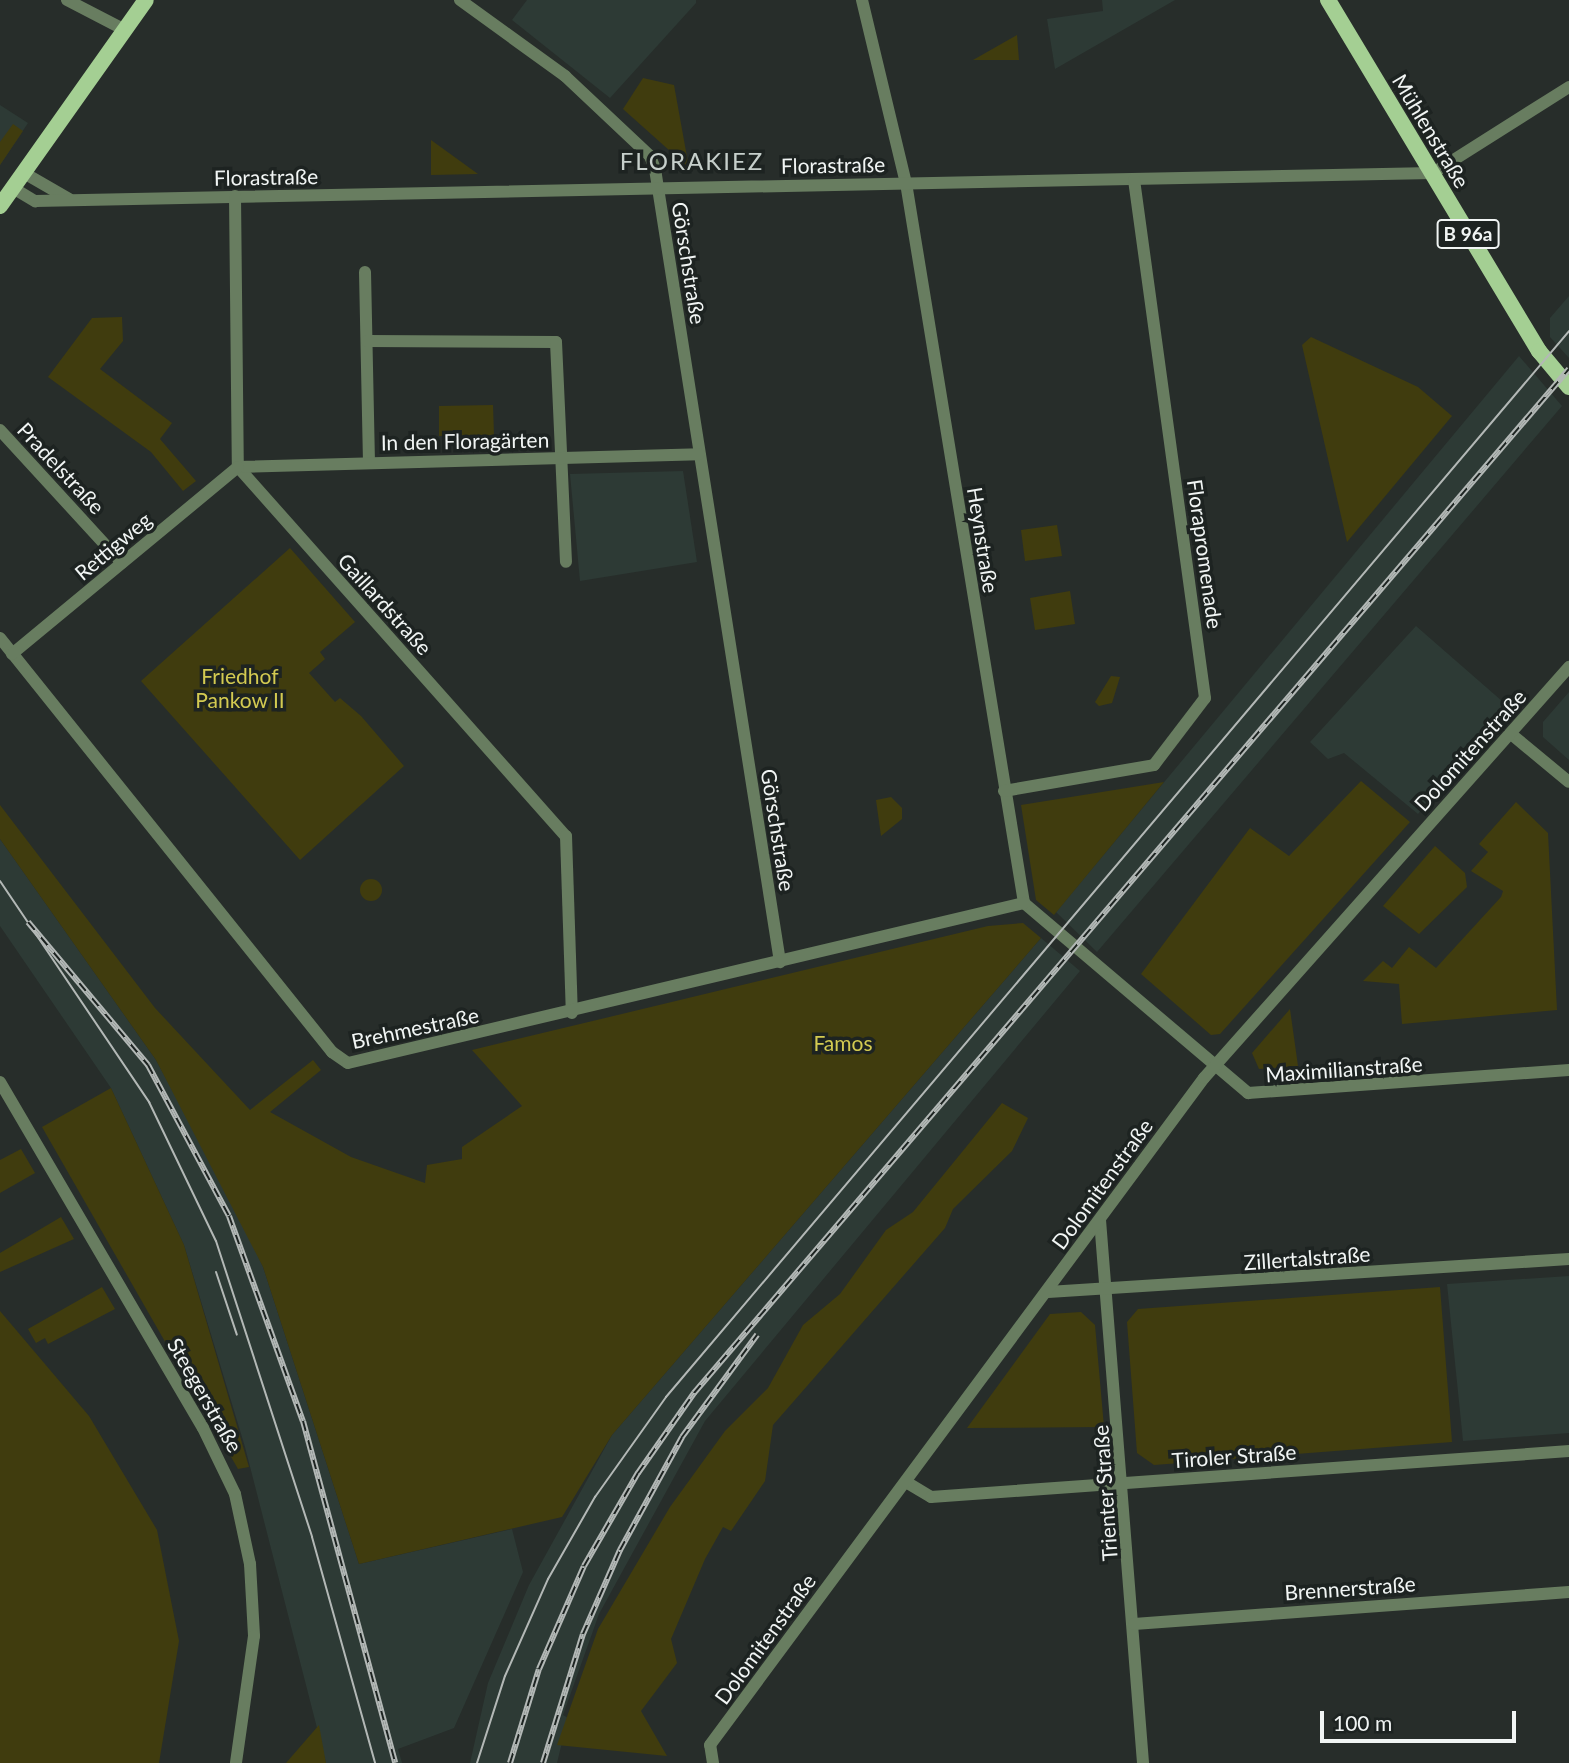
<!DOCTYPE html>
<html>
<head>
<meta charset="utf-8">
<style>
  body { margin:0 }
  #map { position:relative; width:1569px; height:1763px; overflow:hidden; background:#272d2a; font-family:Lato,sans-serif }
  div>[style] { position:absolute }
  .built>* { inset:0; background:#2d3a35 }
  .green>* { inset:0; background:#403c0e }
  .round { border-radius:50% }
  .minor>* { height:12px; margin:-6px; padding:0 6px; transform-origin:6px; border-radius:6px; background:#687d60 }
  .major>* { height:16px; margin:-8px; padding:0 8px; transform-origin:8px; border-radius:8px; background:#a4cf93 }
  .tram>* { height:2px; margin:-1px; padding:0 1px; transform-origin:1px; border-radius:1px; background:#b3b8b6 }
  .rail>* { height:6px; margin-top:-3px; transform-origin:0; background:repeating-linear-gradient(90deg,#1d2321 0 10px,#b3b8b6 0 20px); box-sizing:border-box; border-block:2px solid #b3b8b6 }
  span { translate:-50% -50%; white-space:nowrap; text-align:center; line-height:1.15; -webkit-text-stroke:7px #1d2321; paint-order:stroke }
  .shield-label span { padding:2px 5px; background:#1d2321; border:2px solid; border-radius:5px; -webkit-text-stroke-width:0 }
  .shield-label { font-size:19px; color:#f1f5f4; font-weight:700 }
  .street-label { font-size:21px; color:#f1f5f4 }
  .park-label { font-size:21px; color:#d3ca51 }
  .quarter-label { font-size:24px; color:#c6cfcb; letter-spacing:2px }
  .scale { position:absolute; left:1320px; top:1711px; width:196px; height:32px; box-sizing:border-box; border:4px solid #f1f5f4; border-top:0; padding-left:9px; font-size:21px; line-height:24px; white-space:nowrap; color:#f1f5f4; -webkit-text-stroke:5px #1d2321; paint-order:stroke }
</style>
</head>
<body>
<div id="map">
  <div class="built">
    <i style="clip-path:polygon(527px 0,696px 0,696px 3px,610px 98px,512px 20px)"></i>
    <i style="clip-path:polygon(1102px 0,1175px 0,1055px 69px,1047px 19px,1103px 11px)"></i>
    <i style="clip-path:polygon(0 105px,28px 123px,0 165px)"></i>
    <i style="clip-path:polygon(1569px 296px,1569px 358px,1550px 337px,1550px 318px)"></i>
    <i style="clip-path:polygon(1519px 356px,1562px 406px,1097px 952px,1056px 912px)"></i>
    <i style="clip-path:polygon(683px 471px,697px 562px,580px 581px,570px 474px)"></i>
    <i style="clip-path:polygon(1416px 626px,1510px 708px,1418px 814px,1344px 753px,1328px 759px,1310px 742px)"></i>
    <i style="clip-path:polygon(1569px 692px,1569px 760px,1543px 737px,1543px 722px)"></i>
    <i style="clip-path:polygon(0 839px,156px 1060px,232px 1201px,263px 1267px,359px 1564px,512px 1529px,523px 1572px,454px 1728px,398px 1749px,402px 1763px,326px 1763px,245px 1447px,184px 1245px,111px 1088px,0 926px)"></i>
    <i style="clip-path:polygon(1041px 938px,1080px 971px,705px 1421px,599px 1614px,563px 1715px,568px 1718px,557px 1763px,470px 1763px,488px 1683px,529px 1585px,612px 1435px)"></i>
    <i style="clip-path:polygon(1569px 1276px,1569px 1433px,1463px 1441px,1447px 1284px)"></i>
  </div>
  <div class="green">
    <i style="clip-path:polygon(1017px 35px,1019px 60px,973px 60px)"></i>
    <i style="clip-path:polygon(643px 78px,674px 85px,689px 168px,623px 109px)"></i>
    <i style="clip-path:polygon(13px 124px,23px 131px,0 165px,0 142px)"></i>
    <i style="clip-path:polygon(431px 140px,478px 174px,431px 175px)"></i>
    <i style="clip-path:polygon(122px 317px,123px 341px,100px 369px,172px 423px,160px 439px,196px 481px,183px 491px,151px 452px,48px 377px,92px 318px)"></i>
    <i style="clip-path:polygon(1311px 337px,1418px 387px,1452px 416px,1347px 542px,1302px 345px)"></i>
    <i style="clip-path:polygon(493px 405px,494px 435px,439px 436px,439px 406px)"></i>
    <i style="clip-path:polygon(1057px 525px,1062px 556px,1025px 561px,1021px 530px)"></i>
    <i style="clip-path:polygon(290px 548px,355px 622px,320px 652px,325px 659px,309px 673px,335px 702px,340px 698px,361px 716px,404px 766px,300px 860px,141px 681px)"></i>
    <i style="clip-path:polygon(1070px 591px,1075px 624px,1035px 630px,1030px 598px)"></i>
    <i style="clip-path:polygon(1111px 676px,1120px 677px,1112px 703px,1099px 706px,1095px 702px)"></i>
    <i style="clip-path:polygon(1361px 781px,1410px 822px,1220px 1034px,1211px 1035px,1141px 974px,1250px 828px,1289px 856px)"></i>
    <i style="clip-path:polygon(1164px 782px,1054px 915px,1036px 900px,1021px 805px)"></i>
    <i style="clip-path:polygon(891px 797px,902px 808px,902px 819px,881px 836px,876px 800px)"></i>
    <i style="clip-path:polygon(1516px 802px,1548px 833px,1557px 1010px,1402px 1024px,1399px 984px,1363px 981px,1383px 961px,1392px 968px,1409px 947px,1436px 968px,1501px 897px,1503px 891px,1471px 871px,1488px 852px,1479px 844px)"></i>
    <i style="clip-path:polygon(0 805px,155px 1008px,250px 1110px,313px 1060px,321px 1070px,270px 1112px,351px 1157px,425px 1183px,427px 1165px,462px 1159px,462px 1147px,522px 1106px,472px 1050px,988px 926px,1023px 923px,1041px 938px,612px 1435px,562px 1517px,359px 1564px,263px 1267px,156px 1060px,0 839px)"></i>
    <i style="clip-path:polygon(1435px 846px,1465px 873px,1467px 887px,1419px 934px,1383px 906px)"></i>
    <i class="round" style="left:360px;top:879px;width:22px;height:22px"></i>
    <i style="clip-path:polygon(1290px 1009px,1298px 1066px,1259px 1069px,1252px 1053px)"></i>
    <i style="clip-path:polygon(111px 1088px,184px 1245px,249px 1467px,238px 1469px,42px 1127px)"></i>
    <i style="clip-path:polygon(1002px 1103px,1028px 1118px,1012px 1151px,953px 1209px,945px 1228px,773px 1425px,765px 1481px,731px 1531px,723px 1527px,705px 1559px,671px 1639px,677px 1663px,641px 1711px,667px 1756px,557px 1745px,598px 1629px,670px 1507px,725px 1431px,768px 1388px,803px 1325px,840px 1294px,886px 1230px,913px 1212px)"></i>
    <i style="clip-path:polygon(21px 1149px,35px 1173px,0 1193px,0 1160px)"></i>
    <i style="clip-path:polygon(61px 1217px,74px 1239px,0 1272px,0 1253px)"></i>
    <i style="clip-path:polygon(102px 1287px,115px 1309px,48px 1344px,45px 1338px,36px 1343px,28px 1329px)"></i>
    <i style="clip-path:polygon(1440px 1287px,1452px 1442px,1154px 1465px,1137px 1453px,1127px 1322px,1138px 1309px)"></i>
    <i style="clip-path:polygon(0 1311px,89px 1416px,157px 1530px,179px 1641px,159px 1763px,0 1763px)"></i>
    <i style="clip-path:polygon(1081px 1312px,1095px 1325px,1104px 1427px,967px 1428px,1050px 1314px)"></i>
    <i style="clip-path:polygon(319px 1725px,326px 1763px,286px 1763px)"></i>
  </div>
  <div class="minor">
    <i style="left:67px;top:0;width:65px;rotate:27.3deg"></i>
    <i style="left:460px;top:0;width:130px;rotate:35.9deg"></i>
    <i style="left:565px;top:76px;width:117px;rotate:43.3deg"></i>
    <i style="left:650px;top:156px;width:14px;rotate:69deg"></i>
    <i style="left:655px;top:169px;width:803px;rotate:81.04deg"></i>
    <i style="left:862px;top:0;width:188px;rotate:76.5deg"></i>
    <i style="left:906px;top:183px;width:730px;rotate:80.69deg"></i>
    <i style="left:1024px;top:903px;width:294px;rotate:40.3deg"></i>
    <i style="left:1248px;top:1093px;width:322px;rotate:-4.1deg"></i>
    <i style="left:24px;top:173px;width:52px;rotate:30deg"></i>
    <i style="left:13px;top:188px;width:26px;rotate:31deg"></i>
    <i style="left:35px;top:201px;width:1398px;rotate:-1.15deg"></i>
    <i style="left:1433px;top:173px;width:161px;rotate:-32.3deg"></i>
    <i style="left:235px;top:196px;width:271px;rotate:89.4deg"></i>
    <i style="left:238px;top:467px;width:494px;rotate:48.4deg"></i>
    <i style="left:566px;top:836px;width:177px;rotate:88.1deg"></i>
    <i style="left:365px;top:272px;width:191px;rotate:88.8deg"></i>
    <i style="left:367px;top:341px;width:189px;rotate:0.3deg"></i>
    <i style="left:556px;top:342px;width:220px;rotate:87.4deg"></i>
    <i style="left:0;top:430px;width:180px;rotate:47.5deg"></i>
    <i style="left:238px;top:467px;width:461px;rotate:-1.6deg"></i>
    <i style="left:0;top:638px;width:531px;rotate:51.27deg"></i>
    <i style="left:332px;top:1052px;width:19px;rotate:35deg"></i>
    <i style="left:348px;top:1063px;width:695px;rotate:-13.32deg"></i>
    <i style="left:12px;top:654px;width:293px;rotate:-39.6deg"></i>
    <i style="left:1511px;top:734px;width:75px;rotate:39.6deg"></i>
    <i style="left:1004px;top:791px;width:152px;rotate:-9.8deg"></i>
    <i style="left:1154px;top:765px;width:84px;rotate:-52.7deg"></i>
    <i style="left:1205px;top:698px;width:523px;rotate:-97.8deg"></i>
    <i style="left:0;top:1082px;width:401px;rotate:59.6deg"></i>
    <i style="left:203px;top:1428px;width:73px;rotate:64.1deg"></i>
    <i style="left:235px;top:1494px;width:72px;rotate:77.9deg"></i>
    <i style="left:250px;top:1564px;width:72px;rotate:86.8deg"></i>
    <i style="left:254px;top:1636px;width:128px;rotate:98.1deg"></i>
    <i style="left:1100px;top:1220px;width:545px;rotate:85.47deg"></i>
    <i style="left:1048px;top:1292px;width:522px;rotate:-3.62deg"></i>
    <i style="left:906px;top:1482px;width:29px;rotate:31deg"></i>
    <i style="left:931px;top:1497px;width:640px;rotate:-4.12deg"></i>
    <i style="left:1134px;top:1624px;width:436px;rotate:-4.2deg"></i>
    <i style="left:713px;top:1763px;width:18px;rotate:-99deg"></i>
    <i style="left:710px;top:1745px;width:830px;rotate:-53.48deg"></i>
    <i style="left:1204px;top:1078px;width:550px;rotate:-48.39deg"></i>
  </div>
  <div class="major">
    <i style="left:1328px;top:0;width:410px;rotate:59deg"></i>
    <i style="left:1539px;top:351px;width:47px;rotate:50.2deg"></i>
    <i style="left:0;top:206px;width:252px;rotate:-54.7deg"></i>
  </div>
  <div class="tram">
    <i style="left:0;top:881px;width:267px;rotate:56deg"></i>
    <i style="left:149px;top:1102px;width:154px;rotate:64.3deg"></i>
    <i style="left:216px;top:1241px;width:311px;rotate:72deg"></i>
    <i style="left:312px;top:1537px;width:235px;rotate:74.4deg"></i>
    <i style="left:216px;top:1272px;width:66px;rotate:71.6deg"></i>
    <i style="left:477px;top:1763px;width:91px;rotate:-72.2deg"></i>
    <i style="left:505px;top:1676px;width:106px;rotate:-66.1deg"></i>
    <i style="left:548px;top:1579px;width:95px;rotate:-60.2deg"></i>
    <i style="left:595px;top:1497px;width:123px;rotate:-54.6deg"></i>
    <i style="left:666px;top:1397px;width:1397px;rotate:-49.73deg"></i>
  </div>
  <div class="rail">
    <i style="left:28px;top:922px;width:187px;rotate:50deg"></i>
    <i style="left:148px;top:1065px;width:171px;rotate:61.8deg"></i>
    <i style="left:229px;top:1216px;width:218px;rotate:70.2deg"></i>
    <i style="left:303px;top:1421px;width:354px;rotate:74.9deg"></i>
    <i style="left:510px;top:1763px;width:98px;rotate:-72.9deg"></i>
    <i style="left:539px;top:1669px;width:112px;rotate:-66.4deg"></i>
    <i style="left:584px;top:1566px;width:108px;rotate:-59.9deg"></i>
    <i style="left:638px;top:1473px;width:98px;rotate:-55deg"></i>
    <i style="left:694px;top:1393px;width:1347px;rotate:-49.49deg"></i>
    <i style="left:543px;top:1763px;width:135px;rotate:-72.8deg"></i>
    <i style="left:583px;top:1634px;width:92px;rotate:-66.2deg"></i>
    <i style="left:620px;top:1550px;width:129px;rotate:-61.2deg"></i>
    <i style="left:682px;top:1437px;width:127px;rotate:-53.7deg"></i>
  </div>
  <div class="shield-label">
    <span style="left:1468px;top:234px">B 96a</span>
  </div>
  <div class="street-label">
    <span style="left:1431px;top:131px;rotate:59deg">Mühlenstraße</span>
    <span style="left:833px;top:165px;rotate:-1deg">Florastraße</span>
    <span style="left:266px;top:177px;rotate:-1deg">Florastraße</span>
    <span style="left:689px;top:263px;rotate:81deg">Görschstraße</span>
    <span style="left:465px;top:441px;rotate:-1deg">In den Floragärten</span>
    <span style="left:61px;top:468px;rotate:47deg">Pradelstraße</span>
    <span style="left:983px;top:540px;rotate:81deg">Heynstraße</span>
    <span style="left:113px;top:546px;rotate:-40deg">Rettigweg</span>
    <span style="left:1205px;top:554px;rotate:82deg">Florapromenade</span>
    <span style="left:385px;top:604px;rotate:48deg">Gaillardstraße</span>
    <span style="left:1470px;top:750px;rotate:-48deg">Dolomitenstraße</span>
    <span style="left:778px;top:830px;rotate:81deg">Görschstraße</span>
    <span style="left:415px;top:1028px;rotate:-12deg">Brehmestraße</span>
    <span style="left:1344px;top:1069px;rotate:-4deg">Maximilianstraße</span>
    <span style="left:1102px;top:1184px;rotate:-54deg">Dolomitenstraße</span>
    <span style="left:1307px;top:1258px;rotate:-4deg">Zillertalstraße</span>
    <span style="left:205px;top:1395px;rotate:60deg">Steegerstraße</span>
    <span style="left:1234px;top:1456px;rotate:-4deg">Tiroler Straße</span>
    <span style="left:1105px;top:1493px;rotate:-94deg">Trienter Straße</span>
    <span style="left:1350px;top:1588px;rotate:-4deg">Brennerstraße</span>
    <span style="left:765px;top:1639px;rotate:-54deg">Dolomitenstraße</span>
  </div>
  <div class="park-label">
    <span style="left:240px;top:688px">Friedhof<br>Pankow II</span>
    <span style="left:843px;top:1043px">Famos</span>
  </div>
  <div class="quarter-label">
    <span style="left:692px;top:161px">FLORAKIEZ</span>
  </div>
  <div class="scale">100 m</div>
</div>
</body>
</html>
